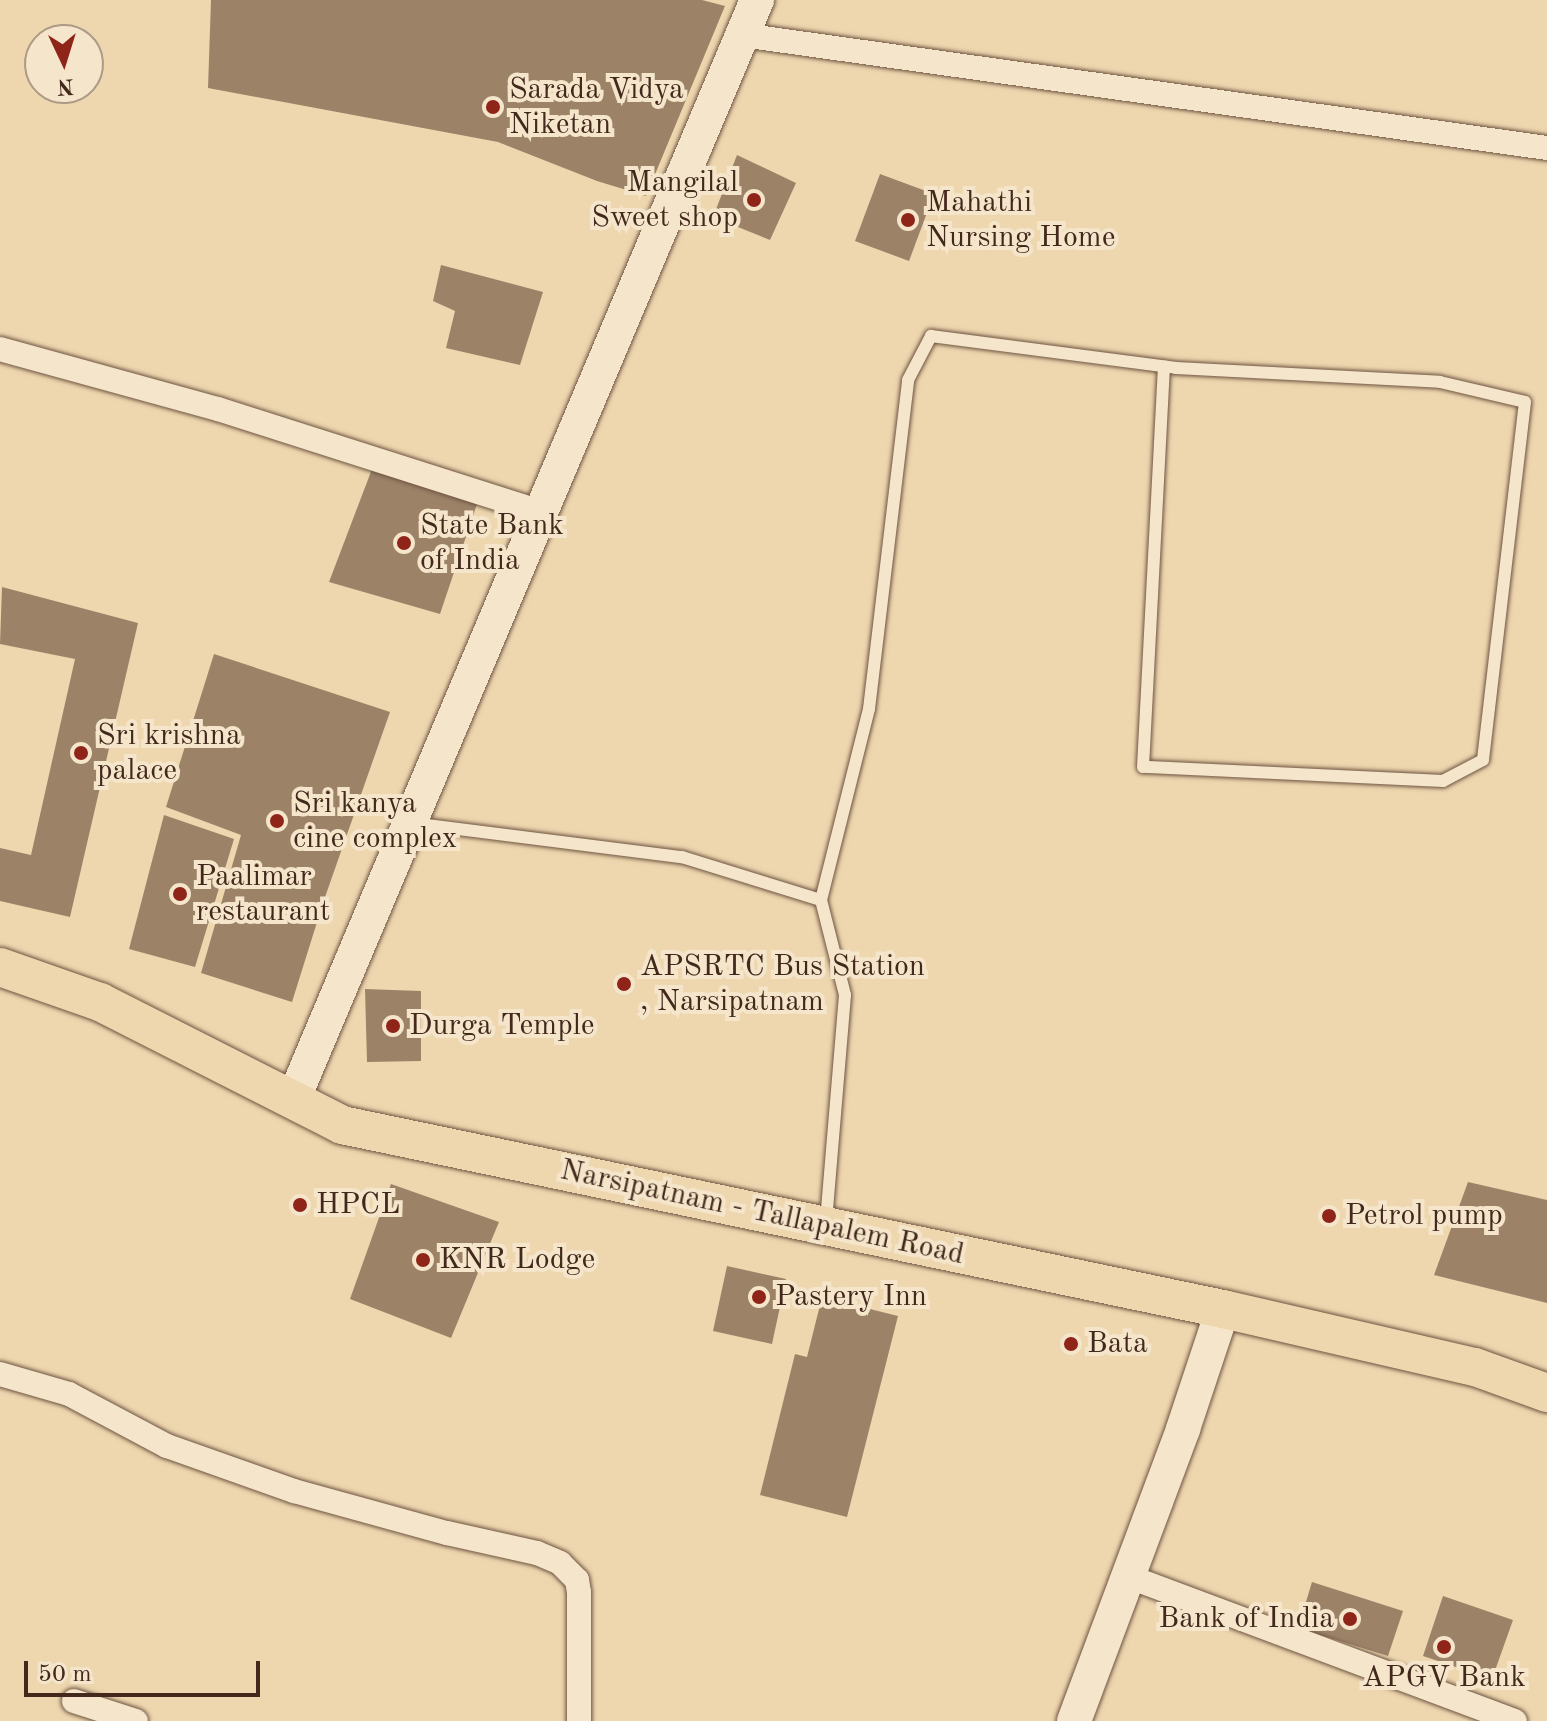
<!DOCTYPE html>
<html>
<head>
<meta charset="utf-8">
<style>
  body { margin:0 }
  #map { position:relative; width:1547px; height:1721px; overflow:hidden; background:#eed7af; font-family:"Old Standard TT",serif }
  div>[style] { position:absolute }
  .building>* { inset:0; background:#9c8368 }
  .roads { filter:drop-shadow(0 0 2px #6e5441) drop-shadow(0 0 2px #6e5441) }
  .service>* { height:12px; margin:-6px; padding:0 6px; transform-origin:6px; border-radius:6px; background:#f4e5cb }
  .minor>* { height:24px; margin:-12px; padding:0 12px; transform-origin:12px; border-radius:12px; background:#f4e5cb }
  .secondary>* { height:34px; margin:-17px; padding:0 17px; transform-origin:17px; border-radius:17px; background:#f4e5cb }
  .primary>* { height:38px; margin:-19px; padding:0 19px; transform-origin:19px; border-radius:19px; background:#eed7af }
  .dots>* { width:22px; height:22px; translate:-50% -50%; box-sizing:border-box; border:4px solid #f4e5cb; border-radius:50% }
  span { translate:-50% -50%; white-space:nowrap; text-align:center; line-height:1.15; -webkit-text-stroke:8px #f4e5cb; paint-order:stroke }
  .poi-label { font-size:30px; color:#43281c }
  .left { translate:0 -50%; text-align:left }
  .right { translate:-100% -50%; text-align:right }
  .street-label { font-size:30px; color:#43281c }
  .north { position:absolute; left:24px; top:24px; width:80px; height:80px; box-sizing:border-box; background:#f4e5cb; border:2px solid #ad9985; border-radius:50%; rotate:176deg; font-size:22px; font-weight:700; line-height:32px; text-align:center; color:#43281c }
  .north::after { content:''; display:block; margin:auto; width:28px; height:36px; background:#8f2418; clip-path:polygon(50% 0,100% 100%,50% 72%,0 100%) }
  .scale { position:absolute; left:24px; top:1661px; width:236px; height:36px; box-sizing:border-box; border:4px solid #43281c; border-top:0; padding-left:10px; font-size:24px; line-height:28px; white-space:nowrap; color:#43281c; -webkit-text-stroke:6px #f4e5cb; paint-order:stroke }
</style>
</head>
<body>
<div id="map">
  <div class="building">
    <i style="clip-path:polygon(211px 0,702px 0,725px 6px,646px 196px,597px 181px,498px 142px,208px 88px)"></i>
    <i style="clip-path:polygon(737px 155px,796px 183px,770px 240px,713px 217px)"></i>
    <i style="clip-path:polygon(880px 174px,934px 194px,909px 261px,855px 241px)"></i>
    <i style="clip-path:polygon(441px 265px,543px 292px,520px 365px,446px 348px,455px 311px,433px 301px)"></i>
    <i style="clip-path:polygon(372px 469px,477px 504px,440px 614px,329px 582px)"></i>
    <i style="clip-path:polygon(2px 587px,138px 623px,70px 917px,0 901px,0 848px,31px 855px,75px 659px,0 644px)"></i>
    <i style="clip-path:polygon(214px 654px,390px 712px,324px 900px,292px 1002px,201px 973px,241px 835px,166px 807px)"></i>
    <i style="clip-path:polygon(164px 815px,234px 839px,195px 967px,129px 949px)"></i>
    <i style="clip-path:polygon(365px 989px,421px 991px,421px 1061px,367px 1062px)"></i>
    <i style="clip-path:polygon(1468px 1182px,1547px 1200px,1547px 1303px,1434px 1275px)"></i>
    <i style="clip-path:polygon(391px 1184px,499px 1222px,451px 1338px,350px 1299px)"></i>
    <i style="clip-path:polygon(727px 1266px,786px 1279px,772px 1344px,713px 1331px)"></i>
    <i style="clip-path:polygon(822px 1297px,898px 1316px,847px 1517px,760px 1495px,795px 1354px,807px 1357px)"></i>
    <i style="clip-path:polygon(1312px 1582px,1403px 1611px,1388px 1656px,1298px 1628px)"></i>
    <i style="clip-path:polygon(1443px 1596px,1513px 1620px,1492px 1679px,1423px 1656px)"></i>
  </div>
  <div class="roads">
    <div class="service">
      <i style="left:411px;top:823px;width:273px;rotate:7.2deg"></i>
      <i style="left:682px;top:857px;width:145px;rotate:17.2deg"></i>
      <i style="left:821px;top:900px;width:98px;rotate:75.8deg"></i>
      <i style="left:845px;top:995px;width:229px;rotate:94.8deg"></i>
      <i style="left:821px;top:900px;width:197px;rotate:-75.9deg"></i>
      <i style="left:869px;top:709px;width:331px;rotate:-83.2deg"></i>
      <i style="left:908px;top:380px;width:50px;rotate:-62.4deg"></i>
      <i style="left:931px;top:336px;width:247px;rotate:7.4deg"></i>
      <i style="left:1176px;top:368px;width:264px;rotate:3deg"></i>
      <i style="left:1440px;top:382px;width:87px;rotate:13.2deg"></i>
      <i style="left:1525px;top:402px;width:360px;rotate:96.7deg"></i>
      <i style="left:1483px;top:760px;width:45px;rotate:152.3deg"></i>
      <i style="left:1443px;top:781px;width:300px;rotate:-177.3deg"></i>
      <i style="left:1143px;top:767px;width:401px;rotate:-87deg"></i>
    </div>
    <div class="minor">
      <i style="left:742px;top:35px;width:813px;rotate:7.99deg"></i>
      <i style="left:0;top:349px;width:226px;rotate:15.4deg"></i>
      <i style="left:218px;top:409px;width:339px;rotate:17.7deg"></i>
      <i style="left:0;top:1374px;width:72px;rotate:16.2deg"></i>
      <i style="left:69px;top:1394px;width:111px;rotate:28deg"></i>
      <i style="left:167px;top:1446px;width:135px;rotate:19.5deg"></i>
      <i style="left:294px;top:1491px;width:159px;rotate:15.4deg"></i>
      <i style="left:447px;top:1533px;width:92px;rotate:12.5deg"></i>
      <i style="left:537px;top:1553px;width:25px;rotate:23deg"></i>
      <i style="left:560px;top:1563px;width:24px;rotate:45deg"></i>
      <i style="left:577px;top:1580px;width:12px;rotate:81deg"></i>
      <i style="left:579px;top:1592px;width:129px;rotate:90deg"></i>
      <i style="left:1127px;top:1576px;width:414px;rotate:20.5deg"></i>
      <i style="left:74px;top:1701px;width:65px;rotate:17.9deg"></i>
    </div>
    <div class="secondary">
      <i style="left:293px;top:1100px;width:1194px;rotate:-67.13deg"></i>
      <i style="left:1074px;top:1721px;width:312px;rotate:-69.5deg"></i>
      <i style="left:1183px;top:1429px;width:126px;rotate:-71.6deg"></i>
    </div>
    <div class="primary">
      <i style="left:0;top:967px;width:106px;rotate:19.3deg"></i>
      <i style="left:100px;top:1002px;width:271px;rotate:26.9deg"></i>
      <i style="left:342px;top:1125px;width:900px;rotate:11.8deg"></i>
      <i style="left:1223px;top:1309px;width:259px;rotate:13deg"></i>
      <i style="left:1475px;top:1367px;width:77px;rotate:19.9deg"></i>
    </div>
  </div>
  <div class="dots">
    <i style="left:493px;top:107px;background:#8f2418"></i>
    <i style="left:754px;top:200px;background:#8f2418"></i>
    <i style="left:908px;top:220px;background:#8f2418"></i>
    <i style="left:404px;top:543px;background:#8f2418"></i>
    <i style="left:81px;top:753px;background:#8f2418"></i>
    <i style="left:277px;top:821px;background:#8f2418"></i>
    <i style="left:180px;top:894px;background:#8f2418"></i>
    <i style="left:624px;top:984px;background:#8f2418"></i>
    <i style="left:393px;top:1026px;background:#8f2418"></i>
    <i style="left:300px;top:1205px;background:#8f2418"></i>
    <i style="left:1329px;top:1216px;background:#8f2418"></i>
    <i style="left:423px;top:1260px;background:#8f2418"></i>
    <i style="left:759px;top:1297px;background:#8f2418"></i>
    <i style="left:1071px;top:1344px;background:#8f2418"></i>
    <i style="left:1350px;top:1619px;background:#8f2418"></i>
    <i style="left:1444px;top:1647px;background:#8f2418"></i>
  </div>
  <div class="poi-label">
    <span class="left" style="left:509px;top:107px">Sarada Vidya<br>Niketan</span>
    <span class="right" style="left:738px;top:200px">Mangilal<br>Sweet shop</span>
    <span class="left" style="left:926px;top:220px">Mahathi<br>Nursing Home</span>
    <span class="left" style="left:420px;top:543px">State Bank<br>of India</span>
    <span class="left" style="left:97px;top:753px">Sri krishna<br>palace</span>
    <span class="left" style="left:293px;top:821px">Sri kanya<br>cine complex</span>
    <span class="left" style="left:196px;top:894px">Paalimar<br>restaurant</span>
    <span class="left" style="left:640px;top:984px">APSRTC Bus Station<br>, Narsipatnam</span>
    <span class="left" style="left:409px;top:1026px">Durga Temple</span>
    <span class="left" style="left:316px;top:1205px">HPCL</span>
    <span class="left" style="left:1345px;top:1216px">Petrol pump</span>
    <span class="left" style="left:439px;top:1260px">KNR Lodge</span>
    <span class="left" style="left:775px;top:1297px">Pastery Inn</span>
    <span class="left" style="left:1087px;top:1344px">Bata</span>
    <span class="right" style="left:1334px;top:1619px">Bank of India</span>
    <span style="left:1444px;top:1678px">APGV Bank</span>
  </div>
  <div class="street-label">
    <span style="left:762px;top:1213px;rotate:12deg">Narsipatnam - Tallapalem Road</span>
  </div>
  <div class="north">N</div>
  <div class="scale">50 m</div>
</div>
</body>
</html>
